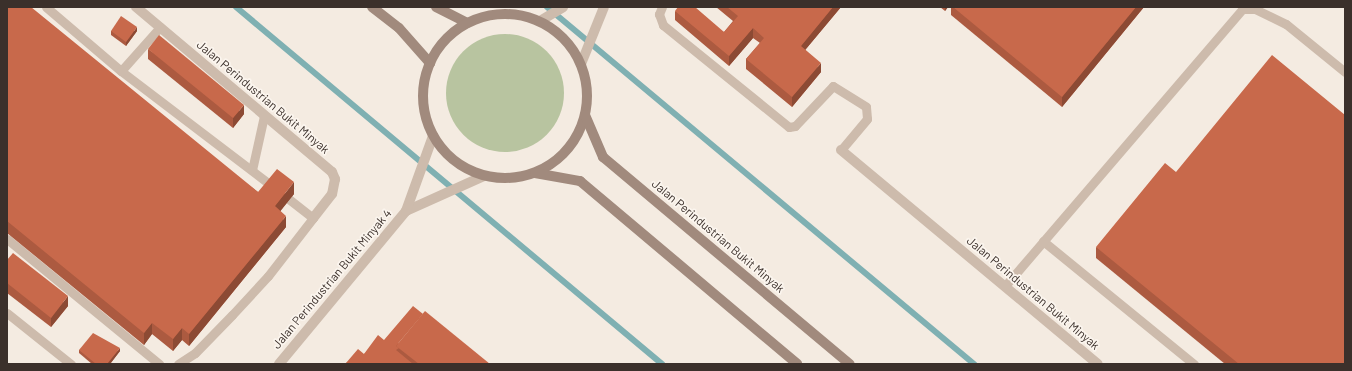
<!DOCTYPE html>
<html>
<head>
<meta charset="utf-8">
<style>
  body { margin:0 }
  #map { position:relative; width:1352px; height:371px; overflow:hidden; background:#f4ebe1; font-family:Barlow,sans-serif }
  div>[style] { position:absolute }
  .green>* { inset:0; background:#b8c4a0 }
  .round { border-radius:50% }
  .stream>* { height:6px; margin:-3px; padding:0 3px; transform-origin:3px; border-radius:3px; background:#7fb0b2 }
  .lane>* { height:9px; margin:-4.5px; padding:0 4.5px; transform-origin:4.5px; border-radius:4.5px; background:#cdbbac }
  .street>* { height:10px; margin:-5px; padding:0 5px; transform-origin:5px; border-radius:5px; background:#cdbbac }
  .secondary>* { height:10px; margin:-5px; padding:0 5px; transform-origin:5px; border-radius:5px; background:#a18a7d }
  .secondary>.ring { margin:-5px; padding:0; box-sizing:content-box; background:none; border:10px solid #a18a7d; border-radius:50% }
  .wall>* { inset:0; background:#ac5a40 }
  .shaded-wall>* { inset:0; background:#8c4a34 }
  .building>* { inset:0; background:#c8694b }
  span { translate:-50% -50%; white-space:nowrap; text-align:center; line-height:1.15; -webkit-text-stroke:3.5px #fbf5ee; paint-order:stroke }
  .street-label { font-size:12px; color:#3b302b }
  .frame { position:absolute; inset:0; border:8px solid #3b302b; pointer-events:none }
</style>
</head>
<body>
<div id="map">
  <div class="green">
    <i class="round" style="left:446px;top:34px;width:118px;height:118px"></i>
  </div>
  <div class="stream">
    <i style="left:236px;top:7px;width:556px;rotate:39.96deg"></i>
    <i style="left:547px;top:7px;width:557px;rotate:39.9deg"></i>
  </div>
  <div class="lane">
    <i style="left:46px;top:7px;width:99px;rotate:40.5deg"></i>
    <i style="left:121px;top:71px;width:190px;rotate:37.3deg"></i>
    <i style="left:662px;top:7px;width:8px;rotate:113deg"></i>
    <i style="left:659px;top:14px;width:12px;rotate:70deg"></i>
    <i style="left:663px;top:25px;width:162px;rotate:39deg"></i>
    <i style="left:789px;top:127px;width:6px;rotate:-9deg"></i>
    <i style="left:795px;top:126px;width:55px;rotate:-46.5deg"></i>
    <i style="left:833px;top:86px;width:39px;rotate:32deg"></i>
    <i style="left:866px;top:107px;width:12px;rotate:85deg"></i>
    <i style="left:867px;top:119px;width:40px;rotate:130deg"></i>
    <i style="left:121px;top:71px;width:59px;rotate:-48.4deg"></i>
    <i style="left:252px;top:170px;width:55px;rotate:-77.5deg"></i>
    <i style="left:7px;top:239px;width:197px;rotate:39.4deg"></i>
    <i style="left:1043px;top:241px;width:195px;rotate:39.2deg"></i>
    <i style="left:1005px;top:286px;width:365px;rotate:-49.4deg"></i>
    <i style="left:1242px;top:9px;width:13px"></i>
    <i style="left:1255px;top:9px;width:34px;rotate:26deg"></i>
    <i style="left:1286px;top:24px;width:76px;rotate:39.1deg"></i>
    <i style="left:7px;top:313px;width:82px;rotate:38.6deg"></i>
    <i style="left:178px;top:364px;width:20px;rotate:-33deg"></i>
    <i style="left:195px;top:353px;width:53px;rotate:-45.8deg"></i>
    <i style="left:232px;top:315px;width:53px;rotate:-47.3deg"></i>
    <i style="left:268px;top:276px;width:73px;rotate:-52.2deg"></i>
    <i style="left:313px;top:218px;width:31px;rotate:-142deg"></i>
  </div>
  <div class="street">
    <i style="left:136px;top:7px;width:256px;rotate:40.1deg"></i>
    <i style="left:332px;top:172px;width:8px;rotate:67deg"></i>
    <i style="left:335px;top:179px;width:15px;rotate:101deg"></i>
    <i style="left:332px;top:194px;width:31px;rotate:128deg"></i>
    <i style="left:540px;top:21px;width:27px;rotate:-31deg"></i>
    <i style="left:581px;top:64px;width:61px;rotate:-68deg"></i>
    <i style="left:841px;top:150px;width:334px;rotate:39.8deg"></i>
    <i style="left:406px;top:211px;width:85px;rotate:-24.2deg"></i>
    <i style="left:279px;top:364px;width:199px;rotate:-50.3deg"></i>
    <i style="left:406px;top:211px;width:80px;rotate:-70.2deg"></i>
  </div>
  <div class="secondary">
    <i style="left:372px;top:7px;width:34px;rotate:38deg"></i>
    <i style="left:399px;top:28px;width:47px;rotate:48.5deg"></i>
    <i style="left:436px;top:7px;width:35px;rotate:27deg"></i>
    <i class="ring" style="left:423px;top:14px;width:154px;height:154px"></i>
    <i style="left:585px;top:115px;width:46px;rotate:66.8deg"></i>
    <i style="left:603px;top:157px;width:322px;rotate:40deg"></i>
    <i style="left:535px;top:173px;width:46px;rotate:10.1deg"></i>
    <i style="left:580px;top:181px;width:284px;rotate:40.1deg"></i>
  </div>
  <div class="wall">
    <i style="clip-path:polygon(7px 7px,258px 192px,294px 194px,280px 211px,286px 227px,189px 346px,182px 340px,173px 351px,152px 334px,144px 345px,7px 233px)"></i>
    <i style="clip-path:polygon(716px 7px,841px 7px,805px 50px,821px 72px,792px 107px,746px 69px,746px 59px,760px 43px,753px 38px,729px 66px,675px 20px,675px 11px,724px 32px,733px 21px)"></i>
    <i style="clip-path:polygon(940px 7px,948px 7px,945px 11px)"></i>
    <i style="clip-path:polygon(951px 7px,1144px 7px,1062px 107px,951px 15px)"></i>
    <i style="clip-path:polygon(111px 31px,137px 31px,126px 46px,111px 35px)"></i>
    <i style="clip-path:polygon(148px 49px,244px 114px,233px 128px,148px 59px)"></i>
    <i style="clip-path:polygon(1096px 247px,1345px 364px,1225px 364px,1096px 258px)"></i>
    <i style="clip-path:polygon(7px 260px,68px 306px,51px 327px,7px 293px)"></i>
    <i style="clip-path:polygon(384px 340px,490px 364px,346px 364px,346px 363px,364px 354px)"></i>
    <i style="clip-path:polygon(79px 350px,120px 351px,110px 364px,92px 364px,79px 353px)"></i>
  </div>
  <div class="shaded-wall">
    <i style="clip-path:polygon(833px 7px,841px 7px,801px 55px,801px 46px)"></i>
    <i style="clip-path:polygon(945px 7px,948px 7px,945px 11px)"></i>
    <i style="clip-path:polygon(1136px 7px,1144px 7px,1062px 107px,1062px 97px)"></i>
    <i style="clip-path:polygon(137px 27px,137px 31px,126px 46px,126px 42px)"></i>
    <i style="clip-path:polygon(753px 28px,753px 38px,729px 66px,729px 56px)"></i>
    <i style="clip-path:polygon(821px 63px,821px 72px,792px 107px,792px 97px)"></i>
    <i style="clip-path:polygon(244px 105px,244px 114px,233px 128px,233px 118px)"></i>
    <i style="clip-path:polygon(294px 182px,294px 194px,275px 218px,275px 206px)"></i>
    <i style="clip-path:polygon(286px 216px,286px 227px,189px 346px,189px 334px)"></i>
    <i style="clip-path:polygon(68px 296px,68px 306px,51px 327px,51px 318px)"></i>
    <i style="clip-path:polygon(152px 323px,152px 334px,144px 345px,144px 333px)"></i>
    <i style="clip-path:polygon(182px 328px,182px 340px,173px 351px,173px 339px)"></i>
    <i style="clip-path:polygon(120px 348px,120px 351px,110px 364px,107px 364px)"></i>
  </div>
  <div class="building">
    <i style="clip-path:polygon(7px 7px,31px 7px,258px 192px,277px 169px,294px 182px,275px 206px,286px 216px,189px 334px,182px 328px,173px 339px,152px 323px,144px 333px,7px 221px)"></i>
    <i style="clip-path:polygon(678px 7px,695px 7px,724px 32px,738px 16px,727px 7px,833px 7px,801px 46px,821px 63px,792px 97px,746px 59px,764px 38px,753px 28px,729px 56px,675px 11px)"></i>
    <i style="clip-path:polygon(953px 7px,1136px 7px,1062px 97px)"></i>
    <i style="clip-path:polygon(121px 16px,137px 27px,126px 42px,111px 31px)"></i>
    <i style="clip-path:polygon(159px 35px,244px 105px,233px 118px,148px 49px)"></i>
    <i style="clip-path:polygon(1272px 55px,1345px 115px,1345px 364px,1239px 364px,1096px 247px,1165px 163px,1176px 172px)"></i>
    <i style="clip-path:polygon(13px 253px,68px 296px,51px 318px,7px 283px,7px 260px)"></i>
    <i style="clip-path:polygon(413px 306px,423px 314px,396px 346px,399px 348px,396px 350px,413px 364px,347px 364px,346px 363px,358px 349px,364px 354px,378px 335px,384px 340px)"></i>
    <i style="clip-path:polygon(425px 311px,490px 364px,419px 364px,396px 346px)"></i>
    <i style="clip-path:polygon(93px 333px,120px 348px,107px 364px,96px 364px,79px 350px)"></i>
  </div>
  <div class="street-label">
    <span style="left:263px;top:97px;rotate:40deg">Jalan Perindustrian Bukit Minyak</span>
    <span style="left:718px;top:236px;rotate:40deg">Jalan Perindustrian Bukit Minyak</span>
    <span style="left:332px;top:279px;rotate:-50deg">Jalan Perindustrian Bukit Minyak 4</span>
    <span style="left:1033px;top:293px;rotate:40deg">Jalan Perindustrian Bukit Minyak</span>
  </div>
  <div class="frame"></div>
</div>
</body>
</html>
